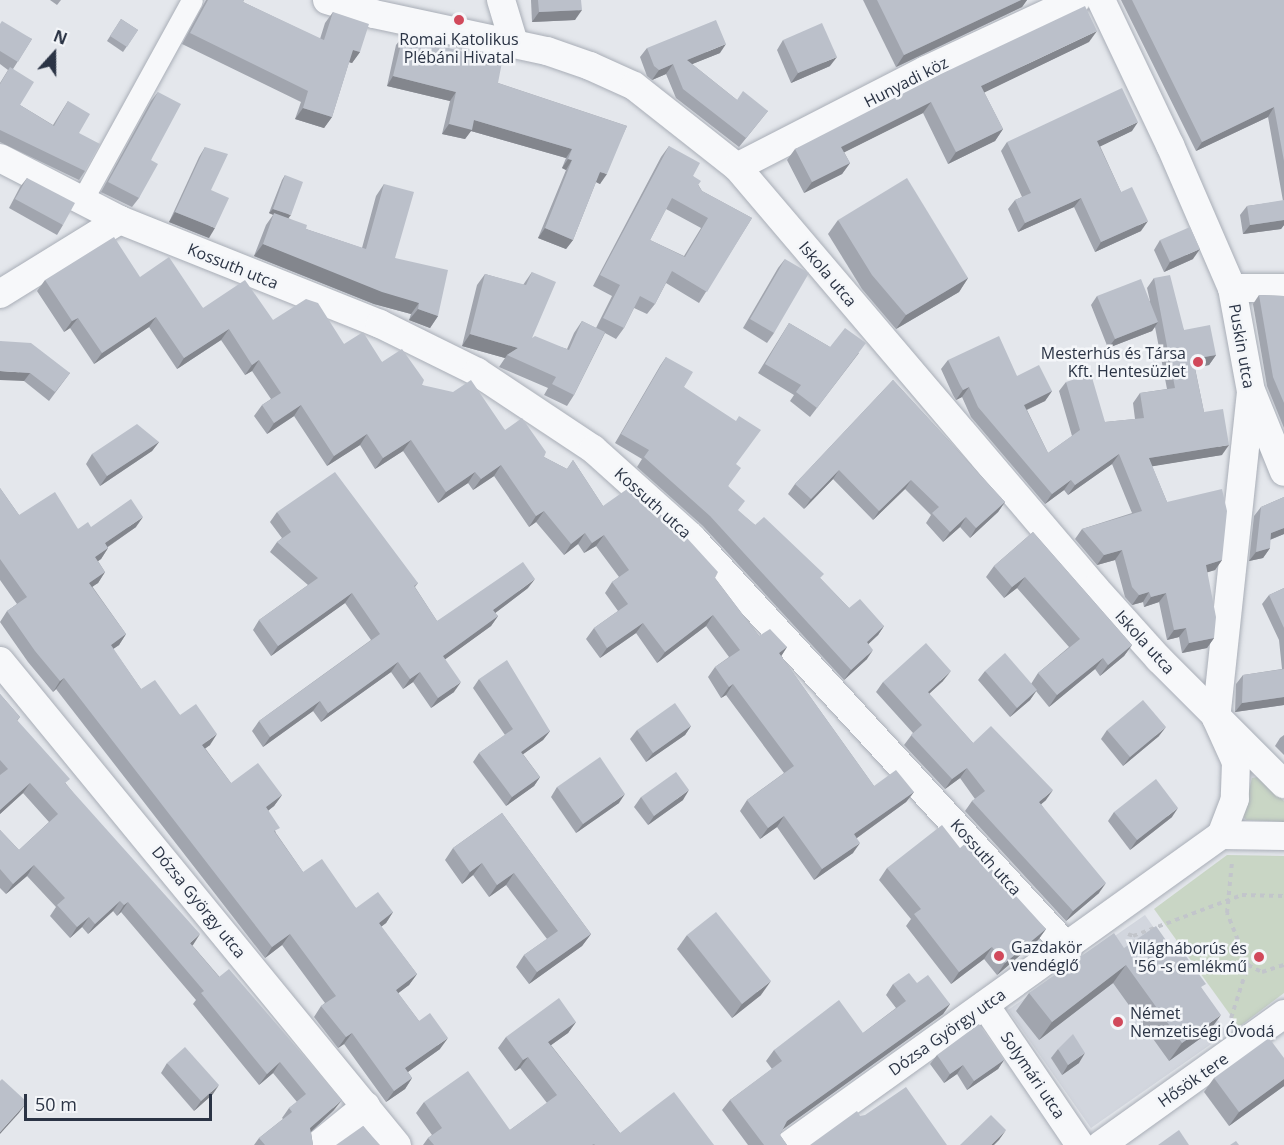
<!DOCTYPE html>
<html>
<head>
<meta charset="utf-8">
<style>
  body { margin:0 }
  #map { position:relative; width:1284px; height:1145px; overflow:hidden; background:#e4e7ec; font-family:"Open Sans",sans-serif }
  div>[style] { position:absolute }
  .built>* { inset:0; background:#d2d6de }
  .green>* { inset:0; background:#c9d6c5 }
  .path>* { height:4px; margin-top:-2px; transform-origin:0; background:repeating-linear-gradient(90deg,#c2c5cb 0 4.5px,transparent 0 9px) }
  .roads { filter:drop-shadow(0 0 2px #a9aeb7) drop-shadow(0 0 2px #a9aeb7) }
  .pedestrian>* { height:21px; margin:-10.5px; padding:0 10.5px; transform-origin:10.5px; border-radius:10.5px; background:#f7f8fa }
  .minor>* { height:28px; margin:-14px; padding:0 14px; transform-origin:14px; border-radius:14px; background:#f7f8fa }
  .wall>* { inset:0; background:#a1a5ae }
  .shaded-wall>* { inset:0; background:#83868d }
  .building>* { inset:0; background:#bbc0ca }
  .dots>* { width:16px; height:16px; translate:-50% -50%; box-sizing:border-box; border:3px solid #f4f6f9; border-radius:50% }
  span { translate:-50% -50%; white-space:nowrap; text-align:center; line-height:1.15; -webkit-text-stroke:5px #f4f6f9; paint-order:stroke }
  .poi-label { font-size:16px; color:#2b3445 }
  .right { translate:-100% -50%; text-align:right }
  .left { translate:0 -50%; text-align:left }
  .street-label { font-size:16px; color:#2b3445 }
  .north { position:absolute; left:24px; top:24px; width:60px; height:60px; -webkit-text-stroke:4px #f4f6f9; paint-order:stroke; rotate:21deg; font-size:16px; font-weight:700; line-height:24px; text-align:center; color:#2b3445 }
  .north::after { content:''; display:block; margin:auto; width:21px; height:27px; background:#2b3445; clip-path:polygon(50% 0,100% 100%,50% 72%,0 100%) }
  .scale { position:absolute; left:24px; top:1094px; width:188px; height:27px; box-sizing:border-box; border:3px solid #2b3445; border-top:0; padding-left:8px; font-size:18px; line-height:21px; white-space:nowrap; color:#2b3445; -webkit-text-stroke:4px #f4f6f9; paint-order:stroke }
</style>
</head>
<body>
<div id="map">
  <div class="built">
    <i style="clip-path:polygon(1145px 915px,1227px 1033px,1091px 1128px,1008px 1010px)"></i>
  </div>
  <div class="green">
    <i style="clip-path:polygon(1258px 777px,1284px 801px,1284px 822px,1246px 820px,1243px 816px,1252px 778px)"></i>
    <i style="clip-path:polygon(1227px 855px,1284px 856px,1284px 993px,1239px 1027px,1154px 909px)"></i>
  </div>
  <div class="path">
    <i style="left:1128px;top:934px;width:5px;rotate:22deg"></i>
    <i style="left:1133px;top:936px;width:116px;rotate:-20.6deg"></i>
    <i style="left:1242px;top:895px;width:42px;rotate:1.4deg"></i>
    <i style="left:1248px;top:965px;width:16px;rotate:27deg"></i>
    <i style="left:1262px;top:972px;width:23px;rotate:-18deg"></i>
    <i style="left:1231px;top:1018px;width:56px;rotate:-72.2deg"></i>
    <i style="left:1248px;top:965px;width:56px;rotate:-112deg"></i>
    <i style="left:1227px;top:913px;width:51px;rotate:-84.4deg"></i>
  </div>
  <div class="roads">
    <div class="pedestrian">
      <i style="left:81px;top:202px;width:230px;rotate:-61.2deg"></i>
    </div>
    <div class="minor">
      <i style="left:327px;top:0;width:49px;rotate:16.6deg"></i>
      <i style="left:374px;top:14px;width:177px;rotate:12.1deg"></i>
      <i style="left:547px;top:51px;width:46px;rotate:19.2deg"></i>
      <i style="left:590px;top:66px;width:48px;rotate:24.4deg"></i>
      <i style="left:634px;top:86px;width:131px;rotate:38.2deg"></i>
      <i style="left:737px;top:167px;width:553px;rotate:49.62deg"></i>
      <i style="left:1095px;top:588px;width:96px;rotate:48deg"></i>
      <i style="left:1159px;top:659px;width:177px;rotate:45deg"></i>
      <i style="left:501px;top:0;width:45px;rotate:73.2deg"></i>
      <i style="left:1101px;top:0;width:161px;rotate:64.6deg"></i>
      <i style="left:1170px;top:145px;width:156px;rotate:66.6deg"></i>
      <i style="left:1232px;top:288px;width:106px;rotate:79.6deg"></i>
      <i style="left:1251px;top:392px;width:328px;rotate:96.1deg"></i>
      <i style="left:1216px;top:718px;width:48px;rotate:65.6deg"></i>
      <i style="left:1236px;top:762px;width:37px;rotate:92deg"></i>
      <i style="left:1235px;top:799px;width:39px;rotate:111deg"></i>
      <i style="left:0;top:158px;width:135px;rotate:27.3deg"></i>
      <i style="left:120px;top:220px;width:280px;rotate:21.8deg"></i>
      <i style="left:380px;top:324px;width:108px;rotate:26.3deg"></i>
      <i style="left:477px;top:372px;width:139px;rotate:33.6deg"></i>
      <i style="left:593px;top:449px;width:132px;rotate:41.9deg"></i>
      <i style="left:691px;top:537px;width:558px;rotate:47.47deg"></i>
      <i style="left:737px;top:167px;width:212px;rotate:-27.2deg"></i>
      <i style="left:926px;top:70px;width:166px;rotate:-25deg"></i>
      <i style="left:1232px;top:288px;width:52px"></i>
      <i style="left:0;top:294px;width:141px;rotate:-31.7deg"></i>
      <i style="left:1252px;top:393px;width:85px;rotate:67.9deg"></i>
      <i style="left:0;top:661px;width:626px;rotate:50.64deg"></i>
      <i style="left:1221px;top:835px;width:63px;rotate:0.9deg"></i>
      <i style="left:985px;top:1005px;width:169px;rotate:55.8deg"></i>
      <i style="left:318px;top:1145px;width:62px;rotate:-39.1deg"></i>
      <i style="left:789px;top:1145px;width:532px;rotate:-35.66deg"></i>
      <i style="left:1101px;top:1145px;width:225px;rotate:-35.6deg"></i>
    </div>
  </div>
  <div class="wall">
    <i style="clip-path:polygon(50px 0,61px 0,57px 5px)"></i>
    <i style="clip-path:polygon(206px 0,244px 0,243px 2px,320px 39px,325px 23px,333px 12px,360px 52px,352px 63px,349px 62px,332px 117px,324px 128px,295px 119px,301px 102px,182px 44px)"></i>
    <i style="clip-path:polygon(531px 0,581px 0,575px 20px,532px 22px)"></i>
    <i style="clip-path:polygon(863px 0,1027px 0,1022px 7px,896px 67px)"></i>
    <i style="clip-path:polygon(1121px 0,1284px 0,1284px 225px,1281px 229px,1243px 234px,1240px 215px,1247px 206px,1283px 201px,1268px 117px,1196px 151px)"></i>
    <i style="clip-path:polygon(121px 19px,138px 30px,123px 52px,107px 41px)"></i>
    <i style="clip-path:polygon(0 24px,32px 39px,13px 69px,20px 105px,53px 125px,68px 101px,79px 133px,85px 171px,79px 180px,0 142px,0 83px,8px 70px,0 64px)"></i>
    <i style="clip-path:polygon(403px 36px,498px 83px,627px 126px,600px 184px,596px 182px,573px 240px,566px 249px,538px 238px,566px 170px,562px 168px,566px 158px,471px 131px,465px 139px,442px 134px,450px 101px,387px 86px,396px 45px)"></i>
    <i style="clip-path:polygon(783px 40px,830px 66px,791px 83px,777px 50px)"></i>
    <i style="clip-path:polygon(1089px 42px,984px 92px,1003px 129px,995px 141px,948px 164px,923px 113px,844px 152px,850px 163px,842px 174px,804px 193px,787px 160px,795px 149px)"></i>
    <i style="clip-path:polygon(647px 48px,720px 53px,692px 64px,737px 100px,768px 111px,739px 147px,676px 98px,666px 74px,652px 80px,647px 76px,640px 57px)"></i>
    <i style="clip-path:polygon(158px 92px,151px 160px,139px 198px,132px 207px,101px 192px,151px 101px)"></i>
    <i style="clip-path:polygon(1132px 131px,1100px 146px,1121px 192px,1141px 231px,1095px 252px,1074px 207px,1018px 232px,1008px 209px,1015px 200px,1022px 197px,1001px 151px,1007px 142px)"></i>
    <i style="clip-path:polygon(evenodd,669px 146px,693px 176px,702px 191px,752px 218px,699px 303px,666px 283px,655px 304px,647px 314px,634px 308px,624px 328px,616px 339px,605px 333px,574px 395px,567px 406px,544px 395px,548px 388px,499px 367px,505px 358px,462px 346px,477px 285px,485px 274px,523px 285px,532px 272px,532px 338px,567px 349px,574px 333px,582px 321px,596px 328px,612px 296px,593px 286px,661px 157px,669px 146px,666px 209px,701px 228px,684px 256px,650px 240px,666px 209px)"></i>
    <i style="clip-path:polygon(205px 147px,211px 190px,209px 238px,169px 222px,199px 157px)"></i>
    <i style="clip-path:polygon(285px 175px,288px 218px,306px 229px,362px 248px,376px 196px,384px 184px,395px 258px,438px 316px,430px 328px,409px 320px,411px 314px,374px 304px,254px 256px,266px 225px,273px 215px,269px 213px,282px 180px)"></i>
    <i style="clip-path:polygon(27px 178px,63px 225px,57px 235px,9px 208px,20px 187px)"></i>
    <i style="clip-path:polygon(838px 220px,968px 278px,959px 292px,896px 329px,862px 289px,828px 234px)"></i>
    <i style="clip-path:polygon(1160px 240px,1193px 259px,1164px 272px,1154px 250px)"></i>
    <i style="clip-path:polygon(785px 259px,774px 333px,767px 343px,743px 328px,778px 268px)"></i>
    <i style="clip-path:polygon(140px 277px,203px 308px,273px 320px,344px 344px,382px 362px,422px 385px,505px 430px,544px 457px,567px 469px,573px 460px,603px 506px,715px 578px,759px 636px,787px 647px,781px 656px,874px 786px,914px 792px,906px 802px,857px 838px,853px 853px,814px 880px,777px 827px,760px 839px,740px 811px,747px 800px,784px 773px,726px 695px,721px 698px,708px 677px,715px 667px,729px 657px,706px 626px,657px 663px,636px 633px,600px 658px,586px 639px,594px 628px,618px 611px,605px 593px,612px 582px,619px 577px,596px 546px,584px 553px,578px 544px,564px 555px,536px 522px,529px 527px,494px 476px,473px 490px,468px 483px,438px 503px,403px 451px,375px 469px,360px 445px,327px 466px,294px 416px,267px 434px,254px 416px,262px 405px,271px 399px,252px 371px,245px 375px,221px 340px,177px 369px,149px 327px,94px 364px,70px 328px,64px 332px,37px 291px,45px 280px)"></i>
    <i style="clip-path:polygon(1154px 278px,1184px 330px,1216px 355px,1209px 365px,1195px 368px,1204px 412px,1222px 455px,1152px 466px,1167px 502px,1222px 560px,1215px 570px,1207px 572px,1214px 638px,1207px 648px,1182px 653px,1179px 637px,1167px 640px,1159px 602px,1144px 607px,1143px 602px,1132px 605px,1125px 597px,1115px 560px,1097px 565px,1075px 539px,1082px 529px,1132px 513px,1112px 464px,1068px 495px,1064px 490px,1045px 504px,971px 417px,962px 397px,956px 400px,953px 395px,941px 369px,948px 360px,1017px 376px,1052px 391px,1045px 401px,1027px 410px,1048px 453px,1072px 436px,1059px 391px,1066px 382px,1105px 422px,1135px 419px,1133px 403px,1140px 393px,1167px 389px,1155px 327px,1152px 331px,1108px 348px,1091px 305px,1097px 296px,1150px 301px,1147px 288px)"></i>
    <i style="clip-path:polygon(1259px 295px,1284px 296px,1284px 428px,1267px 386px,1253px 304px)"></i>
    <i style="clip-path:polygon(789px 323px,830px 347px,859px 353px,810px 417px,790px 401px,794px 395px,758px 373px)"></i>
    <i style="clip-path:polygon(0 341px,70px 373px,49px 401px,24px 381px)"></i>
    <i style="clip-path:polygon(666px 357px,684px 387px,736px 464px,728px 486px,738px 511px,821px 579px,849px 608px,884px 626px,878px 635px,868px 644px,867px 659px,844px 680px,703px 526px,637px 467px,642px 459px,615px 443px,660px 366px)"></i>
    <i style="clip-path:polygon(893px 380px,1005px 502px,998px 512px,970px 538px,960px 527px,943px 542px,926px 523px,931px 515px,905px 489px,873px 520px,833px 479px,804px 509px,788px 494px,795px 484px)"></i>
    <i style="clip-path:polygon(159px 442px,152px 451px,100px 486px,86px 464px,92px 454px)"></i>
    <i style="clip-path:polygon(0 488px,19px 515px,78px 529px,91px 527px,136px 527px,108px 547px,108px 548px,101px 559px,98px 561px,105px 572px,98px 583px,92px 586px,126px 634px,119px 645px,113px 649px,141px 689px,180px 715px,210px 745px,205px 748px,231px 783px,282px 795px,274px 806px,268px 811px,276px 833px,303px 872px,356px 908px,393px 912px,386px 923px,381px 927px,417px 974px,409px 985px,398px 993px,440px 1049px,408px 1072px,412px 1078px,405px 1089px,386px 1102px,344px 1044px,338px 1048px,314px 1017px,321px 1006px,325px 1003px,282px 945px,265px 958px,56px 689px,53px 692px,28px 662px,0 622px,7px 611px,17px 604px,0 580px)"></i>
    <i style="clip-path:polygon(1284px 497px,1284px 534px,1270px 540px,1270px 548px,1263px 558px,1249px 561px,1254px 516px,1261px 507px)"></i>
    <i style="clip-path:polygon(277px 512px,418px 583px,415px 587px,437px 621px,528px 588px,495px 613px,498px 616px,491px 626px,445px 659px,454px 692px,431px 708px,413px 682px,403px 689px,391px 672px,321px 722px,313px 711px,263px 747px,252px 731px,259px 721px,371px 640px,345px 603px,271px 656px,253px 630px,259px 620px,308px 585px,270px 552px,277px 542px,282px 538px,270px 522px)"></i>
    <i style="clip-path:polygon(1033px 532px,1132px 645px,1124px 656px,1100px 676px,1095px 669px,1049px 707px,1036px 691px,1030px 700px,1010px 717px,978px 680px,985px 671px,1031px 684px,1038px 673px,1069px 647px,1017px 588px,1004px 598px,986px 577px,994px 566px)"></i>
    <i style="clip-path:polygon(1284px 588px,1284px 705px,1235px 712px,1236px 684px,1243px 675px,1282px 669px,1279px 640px,1262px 604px,1269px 595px)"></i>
    <i style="clip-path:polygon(479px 679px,550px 731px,543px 740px,523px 754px,540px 777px,534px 786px,506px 806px,473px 762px,479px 753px,505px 735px,473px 688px)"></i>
    <i style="clip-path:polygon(943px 681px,929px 694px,973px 743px,1046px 800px,1041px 804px,1099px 893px,1066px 921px,965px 811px,972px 801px,975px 799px,960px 778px,945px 789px,904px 745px,913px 733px,876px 692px,883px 682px)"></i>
    <i style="clip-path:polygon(0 694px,20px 717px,17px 721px,192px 945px,334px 1110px,311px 1132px,313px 1145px,254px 1145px,259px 1138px,283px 1119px,282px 1118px,289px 1108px,297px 1102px,273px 1073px,259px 1085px,193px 1004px,196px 1000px,121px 912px,117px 916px,113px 911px,88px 934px,82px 927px,70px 938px,50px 916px,56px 907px,27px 876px,6px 894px,0 888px,0 830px,19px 850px,49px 822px,23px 793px,0 814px)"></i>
    <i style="clip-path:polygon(691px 726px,685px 735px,646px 762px,630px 739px,637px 730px)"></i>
    <i style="clip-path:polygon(1107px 730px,1159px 736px,1123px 766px,1101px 739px)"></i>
    <i style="clip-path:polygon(1284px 735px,1284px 755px,1275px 746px,1280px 738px)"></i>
    <i style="clip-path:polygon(557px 787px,619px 803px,576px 833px,551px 797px)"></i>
    <i style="clip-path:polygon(641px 797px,683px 800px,648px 825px,634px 807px)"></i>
    <i style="clip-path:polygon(1114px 812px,1172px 817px,1130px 850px,1108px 821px)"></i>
    <i style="clip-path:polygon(502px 813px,591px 934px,582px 946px,529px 984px,516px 967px,524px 955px,547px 939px,506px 885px,489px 897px,473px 875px,462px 884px,445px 860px,453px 848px)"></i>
    <i style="clip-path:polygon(960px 848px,1046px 929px,1038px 940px,997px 975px,984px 959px,951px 984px,906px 926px,911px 919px,879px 880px,887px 868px)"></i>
    <i style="clip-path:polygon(687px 935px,761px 995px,732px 1018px,677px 949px)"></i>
    <i style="clip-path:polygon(1124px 948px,1177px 956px,1202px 989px,1208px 1033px,1169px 1061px,1113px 983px,1039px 1040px,1016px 1011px,1029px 993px)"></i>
    <i style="clip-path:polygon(917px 983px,950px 1004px,943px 1014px,783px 1129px,780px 1135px,787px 1145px,748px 1145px,722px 1110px,730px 1100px,772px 1069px,766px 1061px,774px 1050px,863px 1033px,896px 1008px,886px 995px,893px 984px)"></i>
    <i style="clip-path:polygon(576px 1022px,568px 1033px,551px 1045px,620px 1133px,714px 1145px,423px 1145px,428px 1138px,432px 1135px,416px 1113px,424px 1102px,510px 1130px,547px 1103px,520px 1068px,515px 1071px,498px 1048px,506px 1037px)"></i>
    <i style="clip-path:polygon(1058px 1049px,1079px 1063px,1062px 1075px,1051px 1058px)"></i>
    <i style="clip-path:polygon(937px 1055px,1004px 1060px,998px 1069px,967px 1090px,957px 1074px,944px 1083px,930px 1064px)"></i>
    <i style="clip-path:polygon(1284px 1058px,1284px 1086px,1229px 1126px,1204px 1092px,1214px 1078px)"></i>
    <i style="clip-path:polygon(167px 1063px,213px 1094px,194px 1111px,161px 1073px)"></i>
  </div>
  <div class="shaded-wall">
    <i style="clip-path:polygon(1021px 0,1027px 0,1022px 7px,896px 67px,904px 55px)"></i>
    <i style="clip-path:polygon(582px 10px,575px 20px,532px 22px,539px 12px)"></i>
    <i style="clip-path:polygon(1097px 31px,1089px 42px,973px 98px,981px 86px)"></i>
    <i style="clip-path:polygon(726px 44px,720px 53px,680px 69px,687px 60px)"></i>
    <i style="clip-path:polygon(353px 50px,360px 52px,352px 63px,345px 61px)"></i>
    <i style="clip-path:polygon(837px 57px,830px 66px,791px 83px,798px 73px)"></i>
    <i style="clip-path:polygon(673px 64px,666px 74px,652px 80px,659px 70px)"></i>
    <i style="clip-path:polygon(393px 76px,456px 92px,450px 101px,387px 86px)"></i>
    <i style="clip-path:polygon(931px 102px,923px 113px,833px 158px,841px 147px)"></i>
    <i style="clip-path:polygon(1274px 107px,1268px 117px,1196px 151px,1202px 142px)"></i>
    <i style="clip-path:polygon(303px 108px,332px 117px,324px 128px,295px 119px)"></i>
    <i style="clip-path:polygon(474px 120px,572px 149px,566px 158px,471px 131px,465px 139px,442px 134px,449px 124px)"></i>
    <i style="clip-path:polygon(1138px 122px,1132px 131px,1091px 151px,1097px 141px)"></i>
    <i style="clip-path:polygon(1003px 129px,995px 141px,948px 164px,956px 152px)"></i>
    <i style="clip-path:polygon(568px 159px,572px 160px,566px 170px,562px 168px)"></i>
    <i style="clip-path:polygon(850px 163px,842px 174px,804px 193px,812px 182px)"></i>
    <i style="clip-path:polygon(600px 172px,607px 174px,600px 184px,594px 181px)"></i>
    <i style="clip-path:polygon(1081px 198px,1074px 207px,1018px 232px,1025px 223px)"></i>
    <i style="clip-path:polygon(273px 209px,291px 215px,287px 220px,269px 213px)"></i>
    <i style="clip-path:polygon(175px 212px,215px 228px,209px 238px,169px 222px)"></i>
    <i style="clip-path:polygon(1284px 220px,1284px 225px,1281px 229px,1243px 234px,1250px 225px)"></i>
    <i style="clip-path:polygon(1148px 221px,1141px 231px,1095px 252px,1101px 242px)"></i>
    <i style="clip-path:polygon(545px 228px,573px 240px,566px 249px,538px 238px)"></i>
    <i style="clip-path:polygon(263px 244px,419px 303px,411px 314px,374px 304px,254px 256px)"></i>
    <i style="clip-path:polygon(1200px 249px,1193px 259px,1164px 272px,1170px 262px)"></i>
    <i style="clip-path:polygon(968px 278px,959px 292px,896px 329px,906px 315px)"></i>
    <i style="clip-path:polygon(418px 309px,438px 316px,430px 328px,409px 320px)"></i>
    <i style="clip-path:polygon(156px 317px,149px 327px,94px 364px,102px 353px)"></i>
    <i style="clip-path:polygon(78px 318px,70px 328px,64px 332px,72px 321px)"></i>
    <i style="clip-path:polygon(1158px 322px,1152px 331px,1108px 348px,1115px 339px)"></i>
    <i style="clip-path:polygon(229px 329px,221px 340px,177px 369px,184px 358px)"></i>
    <i style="clip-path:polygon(470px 334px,518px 348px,507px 355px,505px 358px,462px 346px)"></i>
    <i style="clip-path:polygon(1216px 355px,1209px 365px,1186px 369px,1193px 359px)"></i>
    <i style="clip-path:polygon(259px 360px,252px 371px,245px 375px,252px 365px)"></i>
    <i style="clip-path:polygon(0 371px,30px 373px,24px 381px,0 380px)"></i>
    <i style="clip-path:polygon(969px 387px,962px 397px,956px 400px,963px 390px)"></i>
    <i style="clip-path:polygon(1052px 391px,1045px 401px,1017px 414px,1024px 405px)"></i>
    <i style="clip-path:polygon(301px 405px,294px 416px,267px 434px,274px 423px)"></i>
    <i style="clip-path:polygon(367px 434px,360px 445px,327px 466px,334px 456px)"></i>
    <i style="clip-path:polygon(411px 440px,403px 451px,375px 469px,383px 458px)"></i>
    <i style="clip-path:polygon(159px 442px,152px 451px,100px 486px,107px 476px)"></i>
    <i style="clip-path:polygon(1229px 445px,1222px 455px,1142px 468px,1149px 458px)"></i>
    <i style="clip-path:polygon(1119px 454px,1112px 464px,1068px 495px,1075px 485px)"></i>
    <i style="clip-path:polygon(501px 465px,494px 476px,473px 490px,481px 479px)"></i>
    <i style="clip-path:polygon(839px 470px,833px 479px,804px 509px,811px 499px)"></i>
    <i style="clip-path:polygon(475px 472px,468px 483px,438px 503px,446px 492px)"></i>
    <i style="clip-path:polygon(911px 480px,905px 489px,873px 520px,879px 511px)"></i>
    <i style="clip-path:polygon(1071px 480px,1064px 490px,1045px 504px,1052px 494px)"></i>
    <i style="clip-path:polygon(1005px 502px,998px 512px,970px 538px,976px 528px)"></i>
    <i style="clip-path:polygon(544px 511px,536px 522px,529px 527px,536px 516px)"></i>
    <i style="clip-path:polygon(143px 517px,136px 527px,97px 554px,105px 543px)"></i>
    <i style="clip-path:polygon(966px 517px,960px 527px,943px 542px,950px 532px)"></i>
    <i style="clip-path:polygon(1284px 528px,1284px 534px,1264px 542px,1271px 533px)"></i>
    <i style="clip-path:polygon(585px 533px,578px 544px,564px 555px,571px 544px)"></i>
    <i style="clip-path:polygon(604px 535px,596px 546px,584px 553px,592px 543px)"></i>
    <i style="clip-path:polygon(108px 548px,101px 559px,88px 568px,95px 557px)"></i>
    <i style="clip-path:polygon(1270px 548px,1263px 558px,1249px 561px,1256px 552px)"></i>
    <i style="clip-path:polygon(1122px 550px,1115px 560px,1097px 565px,1104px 555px)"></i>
    <i style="clip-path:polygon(1222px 560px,1215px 570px,1199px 575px,1206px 565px)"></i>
    <i style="clip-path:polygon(105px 572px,98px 583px,82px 594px,89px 583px)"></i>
    <i style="clip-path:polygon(1025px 577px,1017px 588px,1004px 598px,1012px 587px)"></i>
    <i style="clip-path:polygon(535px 579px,528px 588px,486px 620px,493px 610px)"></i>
    <i style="clip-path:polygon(1149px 592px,1143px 602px,1132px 605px,1139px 595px)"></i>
    <i style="clip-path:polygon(352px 593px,345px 603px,271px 656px,278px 646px)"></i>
    <i style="clip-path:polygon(1166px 593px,1159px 602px,1144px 607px,1151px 597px)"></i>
    <i style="clip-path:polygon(713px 615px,706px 626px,657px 663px,665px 652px)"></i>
    <i style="clip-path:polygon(498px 616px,491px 626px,436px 666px,443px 656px)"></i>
    <i style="clip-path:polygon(643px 623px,636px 633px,600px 658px,607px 648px)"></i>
    <i style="clip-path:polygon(884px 626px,878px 635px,860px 652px,867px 642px)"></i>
    <i style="clip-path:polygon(1186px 628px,1179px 637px,1167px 640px,1174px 630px)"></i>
    <i style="clip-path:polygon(126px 634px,119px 645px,103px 656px,111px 645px)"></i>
    <i style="clip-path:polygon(1214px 638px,1207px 648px,1182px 653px,1189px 643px)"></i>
    <i style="clip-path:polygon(1132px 645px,1124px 656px,1100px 676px,1108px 665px)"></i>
    <i style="clip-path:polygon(787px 647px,780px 658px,779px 653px)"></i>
    <i style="clip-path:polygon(873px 650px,867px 659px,844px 680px,851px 670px)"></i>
    <i style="clip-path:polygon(1103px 658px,1095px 669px,1049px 707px,1057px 695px)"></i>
    <i style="clip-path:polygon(398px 662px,391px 672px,321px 722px,328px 713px)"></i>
    <i style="clip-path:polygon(951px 671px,943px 681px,920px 702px,928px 692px)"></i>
    <i style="clip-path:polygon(420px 672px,413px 682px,403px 689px,410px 679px)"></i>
    <i style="clip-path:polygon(64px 678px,56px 689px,53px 692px,60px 681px)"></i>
    <i style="clip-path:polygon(461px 682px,454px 692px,431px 708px,438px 698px)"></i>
    <i style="clip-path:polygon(733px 684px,726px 695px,721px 698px,729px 687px)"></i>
    <i style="clip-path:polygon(1037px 690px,1030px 700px,1010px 717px,1017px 708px)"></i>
    <i style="clip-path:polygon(1284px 697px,1284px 705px,1235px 712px,1242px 703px)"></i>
    <i style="clip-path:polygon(320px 701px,313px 711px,263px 747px,270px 737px)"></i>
    <i style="clip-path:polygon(691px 726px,685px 735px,646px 762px,653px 753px)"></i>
    <i style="clip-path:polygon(1166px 727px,1159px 736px,1123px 766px,1130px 757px)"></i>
    <i style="clip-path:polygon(550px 731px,543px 740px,515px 760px,521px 752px)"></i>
    <i style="clip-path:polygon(217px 734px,210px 745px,195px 756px,202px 745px)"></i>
    <i style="clip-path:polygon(967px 768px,960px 778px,945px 789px,952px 779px)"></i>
    <i style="clip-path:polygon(540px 777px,534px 786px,506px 806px,512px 797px)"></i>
    <i style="clip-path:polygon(30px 783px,23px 793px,0 814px,0 810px)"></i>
    <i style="clip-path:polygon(689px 790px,683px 800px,648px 825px,654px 816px)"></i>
    <i style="clip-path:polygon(1053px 790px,1046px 800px,1031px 813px,1039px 802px)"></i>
    <i style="clip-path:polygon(914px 792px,906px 802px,847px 845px,854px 834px)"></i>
    <i style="clip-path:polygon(625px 794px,619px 803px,576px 833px,583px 824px)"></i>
    <i style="clip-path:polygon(282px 795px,274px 806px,258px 818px,266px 807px)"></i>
    <i style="clip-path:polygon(1178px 808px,1172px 817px,1130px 850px,1137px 840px)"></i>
    <i style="clip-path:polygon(784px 816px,777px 827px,760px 839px,768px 828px)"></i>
    <i style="clip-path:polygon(860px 843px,853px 853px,814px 880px,822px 869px)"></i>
    <i style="clip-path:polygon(482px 863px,473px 875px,462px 884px,470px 872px)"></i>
    <i style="clip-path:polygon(34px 865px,27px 876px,6px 894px,13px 884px)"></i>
    <i style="clip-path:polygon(514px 873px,506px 885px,489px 897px,497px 885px)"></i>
    <i style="clip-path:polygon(1106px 883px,1099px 893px,1066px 921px,1073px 911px)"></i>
    <i style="clip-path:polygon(120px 901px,113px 911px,88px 934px,95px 924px)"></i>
    <i style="clip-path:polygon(128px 902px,121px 912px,117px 916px,124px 905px)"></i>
    <i style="clip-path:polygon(393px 912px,386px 923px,371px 934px,379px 923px)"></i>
    <i style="clip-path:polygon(89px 917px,82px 927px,70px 938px,77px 927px)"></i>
    <i style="clip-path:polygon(1046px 929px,1038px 940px,997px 975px,1005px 963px)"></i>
    <i style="clip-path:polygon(200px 934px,193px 945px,182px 953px,190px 943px)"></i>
    <i style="clip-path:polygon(290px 934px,282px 945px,265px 958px,272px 947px)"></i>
    <i style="clip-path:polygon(591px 934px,582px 946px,529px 984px,537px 972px)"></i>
    <i style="clip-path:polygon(992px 947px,984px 959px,951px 984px,959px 972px)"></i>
    <i style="clip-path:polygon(1126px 965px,1113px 983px,1039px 1040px,1052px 1022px)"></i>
    <i style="clip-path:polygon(417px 974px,409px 985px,388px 1001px,396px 990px)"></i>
    <i style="clip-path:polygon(771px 981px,761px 995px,732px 1018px,742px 1004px)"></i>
    <i style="clip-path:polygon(950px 1004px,943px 1014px,779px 1132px,787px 1121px)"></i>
    <i style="clip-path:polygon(1221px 1015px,1208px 1033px,1169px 1061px,1182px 1043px)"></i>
    <i style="clip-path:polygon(576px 1022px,568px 1033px,540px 1053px,548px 1042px)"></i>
    <i style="clip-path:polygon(352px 1033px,344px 1044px,338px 1048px,346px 1037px)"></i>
    <i style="clip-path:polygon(448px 1038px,440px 1049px,398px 1079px,405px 1068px)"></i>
    <i style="clip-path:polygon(1085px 1053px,1079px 1063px,1062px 1075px,1068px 1065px)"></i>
    <i style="clip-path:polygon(528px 1057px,520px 1068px,515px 1071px,523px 1060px)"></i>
    <i style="clip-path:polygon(1004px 1060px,998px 1069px,967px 1090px,974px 1081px)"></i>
    <i style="clip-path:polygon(280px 1062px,273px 1073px,259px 1085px,267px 1074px)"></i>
    <i style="clip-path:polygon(963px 1065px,957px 1074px,944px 1083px,950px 1074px)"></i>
    <i style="clip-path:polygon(412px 1078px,405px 1089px,386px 1102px,394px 1091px)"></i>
    <i style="clip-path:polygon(1284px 1079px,1284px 1086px,1229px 1126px,1239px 1112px)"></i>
    <i style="clip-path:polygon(219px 1085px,213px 1094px,194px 1111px,201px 1101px)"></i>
    <i style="clip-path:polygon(342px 1100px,334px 1110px,303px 1139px,310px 1128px)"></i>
    <i style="clip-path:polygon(27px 1102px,19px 1113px,0 1134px,0 1132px)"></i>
    <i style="clip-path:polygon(1006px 1130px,999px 1140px,994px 1145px,991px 1145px)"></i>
  </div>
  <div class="building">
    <i style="clip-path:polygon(208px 0,244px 0,243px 2px,324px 40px,333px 12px,369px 24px,360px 52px,353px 50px,332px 117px,303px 108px,308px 91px,190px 33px)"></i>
    <i style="clip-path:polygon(538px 0,581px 0,582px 10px,539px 12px)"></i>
    <i style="clip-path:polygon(877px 0,1021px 0,904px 55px)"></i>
    <i style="clip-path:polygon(1132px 0,1284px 0,1284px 161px,1274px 107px,1202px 142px)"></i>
    <i style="clip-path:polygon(1085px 6px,1097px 31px,981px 86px,1003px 129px,956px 152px,931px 102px,841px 147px,850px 163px,812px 182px,795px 149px,941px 74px)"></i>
    <i style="clip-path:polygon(121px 19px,138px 30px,127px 47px,110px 36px)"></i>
    <i style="clip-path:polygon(716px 20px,726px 44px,687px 60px,737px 100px,743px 91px,768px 111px,746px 138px,683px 89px,673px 64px,659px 70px,654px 66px,647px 48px)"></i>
    <i style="clip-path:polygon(2px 21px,32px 39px,18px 62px,0 51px,0 24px)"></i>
    <i style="clip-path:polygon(822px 23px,837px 57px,798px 73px,783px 40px)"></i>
    <i style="clip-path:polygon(403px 36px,502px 62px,498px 83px,627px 126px,607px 174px,600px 172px,573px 240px,545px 228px,572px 160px,568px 159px,572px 149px,474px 120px,472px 130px,449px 124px,456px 92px,393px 76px)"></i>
    <i style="clip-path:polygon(10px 67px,34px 82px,20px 105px,54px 126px,68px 101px,90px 114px,79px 133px,100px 144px,85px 171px,0 130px,0 84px)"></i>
    <i style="clip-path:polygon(1122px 88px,1138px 122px,1097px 141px,1121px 192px,1132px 187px,1148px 221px,1101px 242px,1081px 198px,1025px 223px,1015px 200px,1031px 193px,1007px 142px)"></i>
    <i style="clip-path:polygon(158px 92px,181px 104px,151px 160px,158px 164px,139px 198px,108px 182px)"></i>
    <i style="clip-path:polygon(evenodd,669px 146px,700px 163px,693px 176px,701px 181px,698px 185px,702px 191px,752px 218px,707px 292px,672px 271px,655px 304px,640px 296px,624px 328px,603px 318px,620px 285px,600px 275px,669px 146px,672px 198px,708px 218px,685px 257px,650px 240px,672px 198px)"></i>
    <i style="clip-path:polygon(205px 147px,228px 154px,211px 190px,229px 198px,215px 228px,175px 212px)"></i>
    <i style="clip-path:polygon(285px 175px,303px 182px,291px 215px,273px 209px)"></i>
    <i style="clip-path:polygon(27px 178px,75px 203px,63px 225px,15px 199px)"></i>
    <i style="clip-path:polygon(907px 178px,968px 278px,906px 315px,872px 275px,838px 220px)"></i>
    <i style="clip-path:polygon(384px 184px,414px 192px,395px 258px,448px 270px,438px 316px,418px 309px,419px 303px,382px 292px,263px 244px,274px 213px,307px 225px,306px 229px,366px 249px)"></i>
    <i style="clip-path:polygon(1284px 200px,1284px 220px,1250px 225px,1247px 206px)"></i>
    <i style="clip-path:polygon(1190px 227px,1200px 249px,1170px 262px,1160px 240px)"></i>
    <i style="clip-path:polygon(114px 237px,140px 277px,169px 257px,203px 308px,245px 280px,273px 320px,306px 299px,318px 303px,344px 344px,363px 332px,382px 362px,402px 349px,424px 380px,422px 385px,453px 392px,471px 380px,505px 430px,522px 418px,546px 452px,544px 457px,567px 469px,573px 460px,603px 506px,630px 487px,687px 538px,718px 572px,715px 578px,759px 636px,770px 629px,787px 647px,779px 653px,874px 786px,896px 770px,914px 792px,854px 834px,860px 843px,822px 869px,784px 816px,768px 828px,747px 800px,794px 766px,733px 684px,729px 687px,715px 667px,740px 650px,713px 615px,665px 652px,643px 623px,607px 648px,594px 628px,628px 604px,612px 582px,629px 570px,604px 535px,592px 543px,585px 533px,571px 544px,544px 511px,536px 516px,501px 465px,481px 479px,475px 472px,446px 492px,411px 440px,383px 458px,367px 434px,334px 456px,301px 405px,274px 423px,262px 405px,281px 393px,259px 360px,252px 365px,229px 329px,184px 358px,156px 317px,102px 353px,78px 318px,72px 321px,45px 280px)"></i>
    <i style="clip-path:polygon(785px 259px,809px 273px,774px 333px,750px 319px)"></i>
    <i style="clip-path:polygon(532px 272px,556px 282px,532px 338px,535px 336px,569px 350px,582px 321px,605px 332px,574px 395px,552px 384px,556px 377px,507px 355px,518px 348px,470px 334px,485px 274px,526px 285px)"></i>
    <i style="clip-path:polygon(1170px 275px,1184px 330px,1210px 325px,1216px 355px,1193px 359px,1204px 412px,1223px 409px,1229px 445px,1149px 458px,1167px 502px,1222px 489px,1227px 511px,1222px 560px,1206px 565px,1216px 617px,1214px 638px,1189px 643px,1186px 628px,1174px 630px,1166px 593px,1151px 597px,1149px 592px,1139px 595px,1132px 587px,1122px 550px,1104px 555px,1082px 529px,1142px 511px,1119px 454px,1075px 485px,1071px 480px,1052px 494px,978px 407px,969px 387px,963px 390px,960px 385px,948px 360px,999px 336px,1017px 376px,1039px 365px,1052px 391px,1024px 405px,1048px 453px,1080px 430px,1066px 382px,1091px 374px,1105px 422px,1144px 418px,1140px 393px,1175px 388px,1154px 278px)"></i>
    <i style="clip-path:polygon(1141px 279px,1158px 322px,1115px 339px,1097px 296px)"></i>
    <i style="clip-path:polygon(1259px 295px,1284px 296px,1284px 403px,1273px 377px)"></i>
    <i style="clip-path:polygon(789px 323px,830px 347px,845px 328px,866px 343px,817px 408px,796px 392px,801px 385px,765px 364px)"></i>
    <i style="clip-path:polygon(0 341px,31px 343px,70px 373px,55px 392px,30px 373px,0 371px)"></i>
    <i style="clip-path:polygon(666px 357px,693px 372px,684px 387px,736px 421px,739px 416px,761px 430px,736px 464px,741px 468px,728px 486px,745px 501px,738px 510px,755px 525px,764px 517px,824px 574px,820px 578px,849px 608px,860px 599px,884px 626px,867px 642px,873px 650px,851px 670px,710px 516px,644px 457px,649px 450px,621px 434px)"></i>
    <i style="clip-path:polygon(893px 380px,1005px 502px,976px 528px,966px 517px,950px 532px,932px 513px,939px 507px,911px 480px,879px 511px,839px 470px,811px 499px,795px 484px)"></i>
    <i style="clip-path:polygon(137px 424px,159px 442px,107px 476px,92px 454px)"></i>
    <i style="clip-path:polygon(335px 472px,418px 583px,414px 586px,437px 621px,523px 562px,535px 579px,493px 610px,498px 616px,443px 656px,461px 682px,438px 698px,420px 672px,410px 679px,398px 662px,328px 713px,320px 701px,270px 737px,259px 721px,380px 634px,352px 593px,278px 646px,259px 620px,318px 578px,277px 542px,291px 532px,277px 512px)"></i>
    <i style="clip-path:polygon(0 488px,19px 515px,55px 492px,78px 529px,88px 522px,91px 527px,131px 499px,143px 517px,105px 543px,108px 548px,95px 557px,105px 572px,89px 583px,126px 634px,111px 645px,141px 689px,155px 680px,180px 715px,196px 704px,217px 734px,202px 745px,231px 783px,258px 763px,282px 795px,266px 807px,280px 828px,274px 831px,303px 872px,322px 859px,356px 908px,378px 892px,393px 912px,379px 923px,417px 974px,396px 990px,419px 1021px,430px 1013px,448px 1038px,405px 1068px,412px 1078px,394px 1091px,352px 1033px,346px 1037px,321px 1006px,336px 996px,290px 934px,272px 947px,64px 678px,60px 681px,35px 651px,7px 611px,27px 597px,0 559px)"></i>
    <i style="clip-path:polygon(1284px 497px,1284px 528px,1271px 533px,1270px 548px,1256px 552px,1261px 507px)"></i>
    <i style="clip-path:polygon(1033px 532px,1132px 645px,1108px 665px,1103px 658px,1057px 695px,1038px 673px,1080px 639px,1025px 577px,1012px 587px,994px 566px)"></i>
    <i style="clip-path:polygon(1284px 588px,1284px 628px,1269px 595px)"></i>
    <i style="clip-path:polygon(926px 643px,951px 671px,928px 692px,973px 743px,991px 726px,1053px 790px,1039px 802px,1106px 883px,1073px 911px,972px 801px,985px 791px,967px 768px,952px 779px,911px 735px,922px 725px,883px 682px)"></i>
    <i style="clip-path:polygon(1005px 653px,1037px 690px,1017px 708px,985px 671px)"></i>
    <i style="clip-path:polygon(507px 660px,550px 731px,521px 752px,540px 777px,512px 797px,479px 753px,513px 729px,479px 679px)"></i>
    <i style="clip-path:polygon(1284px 669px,1284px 697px,1242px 703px,1243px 675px)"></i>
    <i style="clip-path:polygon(0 694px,20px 717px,17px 720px,70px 779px,65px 783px,200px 934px,190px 943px,219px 977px,229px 969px,342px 1100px,310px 1128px,313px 1145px,265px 1145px,259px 1138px,292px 1112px,289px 1108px,306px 1094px,280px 1062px,267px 1074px,201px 993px,204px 991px,128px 902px,124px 905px,120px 901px,95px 924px,89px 917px,77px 927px,57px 905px,65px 898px,34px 865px,13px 884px,0 869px,0 830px,19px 850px,58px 814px,30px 783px,0 810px,0 775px,8px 769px,0 760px)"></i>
    <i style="clip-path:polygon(1143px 700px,1166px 727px,1130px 757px,1107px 730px)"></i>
    <i style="clip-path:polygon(675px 703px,691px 726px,653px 753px,637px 730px)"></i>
    <i style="clip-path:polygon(600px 757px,625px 794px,583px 824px,557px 787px)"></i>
    <i style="clip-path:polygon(676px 772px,689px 790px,654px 816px,641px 797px)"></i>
    <i style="clip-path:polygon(1156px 779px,1178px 808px,1137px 840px,1114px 812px)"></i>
    <i style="clip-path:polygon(502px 813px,591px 934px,537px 972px,524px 955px,558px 931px,514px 873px,497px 885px,482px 863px,470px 872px,453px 848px)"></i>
    <i style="clip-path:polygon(942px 825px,960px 848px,967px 842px,1046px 929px,1005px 963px,992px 947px,959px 972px,914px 914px,921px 909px,887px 868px)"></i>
    <i style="clip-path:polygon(716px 912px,771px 981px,742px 1004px,687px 935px)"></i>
    <i style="clip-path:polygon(1156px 926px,1177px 956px,1183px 952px,1206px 984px,1201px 987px,1221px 1015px,1182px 1043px,1126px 965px,1052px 1022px,1029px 993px,1114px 933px,1124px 948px)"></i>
    <i style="clip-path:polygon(909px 973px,917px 983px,928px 975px,950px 1004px,787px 1121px,780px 1135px,787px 1145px,764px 1145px,730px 1100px,782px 1061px,774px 1050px,839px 1000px,863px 1033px,906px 1001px,893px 984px)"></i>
    <i style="clip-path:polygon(559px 998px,576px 1022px,548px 1042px,620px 1133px,674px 1092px,714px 1145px,595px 1145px,594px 1144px,592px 1145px,434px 1145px,428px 1138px,442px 1128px,424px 1102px,468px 1071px,510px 1130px,557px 1095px,528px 1057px,523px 1060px,506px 1037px)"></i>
    <i style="clip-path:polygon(979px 1024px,1004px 1060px,974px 1081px,963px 1065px,950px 1074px,937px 1055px)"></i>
    <i style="clip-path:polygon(1073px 1034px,1085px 1053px,1068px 1065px,1058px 1049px)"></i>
    <i style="clip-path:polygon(1269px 1038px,1284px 1058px,1284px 1079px,1239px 1112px,1214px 1078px)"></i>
    <i style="clip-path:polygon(185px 1047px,219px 1085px,201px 1101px,167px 1063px)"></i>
    <i style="clip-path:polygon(2px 1079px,27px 1102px,0 1132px,0 1081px)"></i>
    <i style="clip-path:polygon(906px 1087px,947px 1145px,810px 1145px,857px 1111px,860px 1116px,865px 1115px)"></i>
    <i style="clip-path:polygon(991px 1115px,1006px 1130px,991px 1145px,960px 1145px)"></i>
    <i style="clip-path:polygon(363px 1126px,380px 1145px,336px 1145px)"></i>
    <i style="clip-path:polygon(1179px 1130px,1189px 1145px,1158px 1145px)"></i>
    <i style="clip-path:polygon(1236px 1141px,1239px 1145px,1230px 1145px)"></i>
  </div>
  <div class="dots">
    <i style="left:459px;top:20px;background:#d1495b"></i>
    <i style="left:1198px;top:362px;background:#d1495b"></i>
    <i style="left:999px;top:956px;background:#d1495b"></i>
    <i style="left:1259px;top:957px;background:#d1495b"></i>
    <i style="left:1118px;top:1022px;background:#d1495b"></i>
  </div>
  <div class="poi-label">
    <span style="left:459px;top:48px">Romai Katolikus<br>Plébáni Hivatal</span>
    <span class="right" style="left:1186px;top:362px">Mesterhús és Társa<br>Kft. Hentesüzlet</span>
    <span class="left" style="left:1011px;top:956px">Gazdakör<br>vendéglő</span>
    <span class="right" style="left:1247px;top:957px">Világháborús és<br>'56 -s emlékmű</span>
    <span class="left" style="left:1130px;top:1022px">Német<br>Nemzetiségi Óvodá</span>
  </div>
  <div class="street-label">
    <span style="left:906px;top:82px;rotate:-27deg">Hunyadi köz</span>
    <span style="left:233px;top:266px;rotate:22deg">Kossuth utca</span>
    <span style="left:828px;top:274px;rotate:50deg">Iskola utca</span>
    <span style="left:1242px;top:346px;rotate:80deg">Puskin utca</span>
    <span style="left:653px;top:503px;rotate:42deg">Kossuth utca</span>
    <span style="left:1145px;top:642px;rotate:48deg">Iskola utca</span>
    <span style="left:986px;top:857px;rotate:48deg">Kossuth utca</span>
    <span style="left:199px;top:902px;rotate:51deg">Dózsa György utca</span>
    <span style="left:947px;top:1032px;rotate:-35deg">Dózsa György utca</span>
    <span style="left:1033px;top:1075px;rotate:56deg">Solymári utca</span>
    <span style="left:1193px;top:1080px;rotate:-35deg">Hősök tere</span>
  </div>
  <div class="north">N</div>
  <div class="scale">50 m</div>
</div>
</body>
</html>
